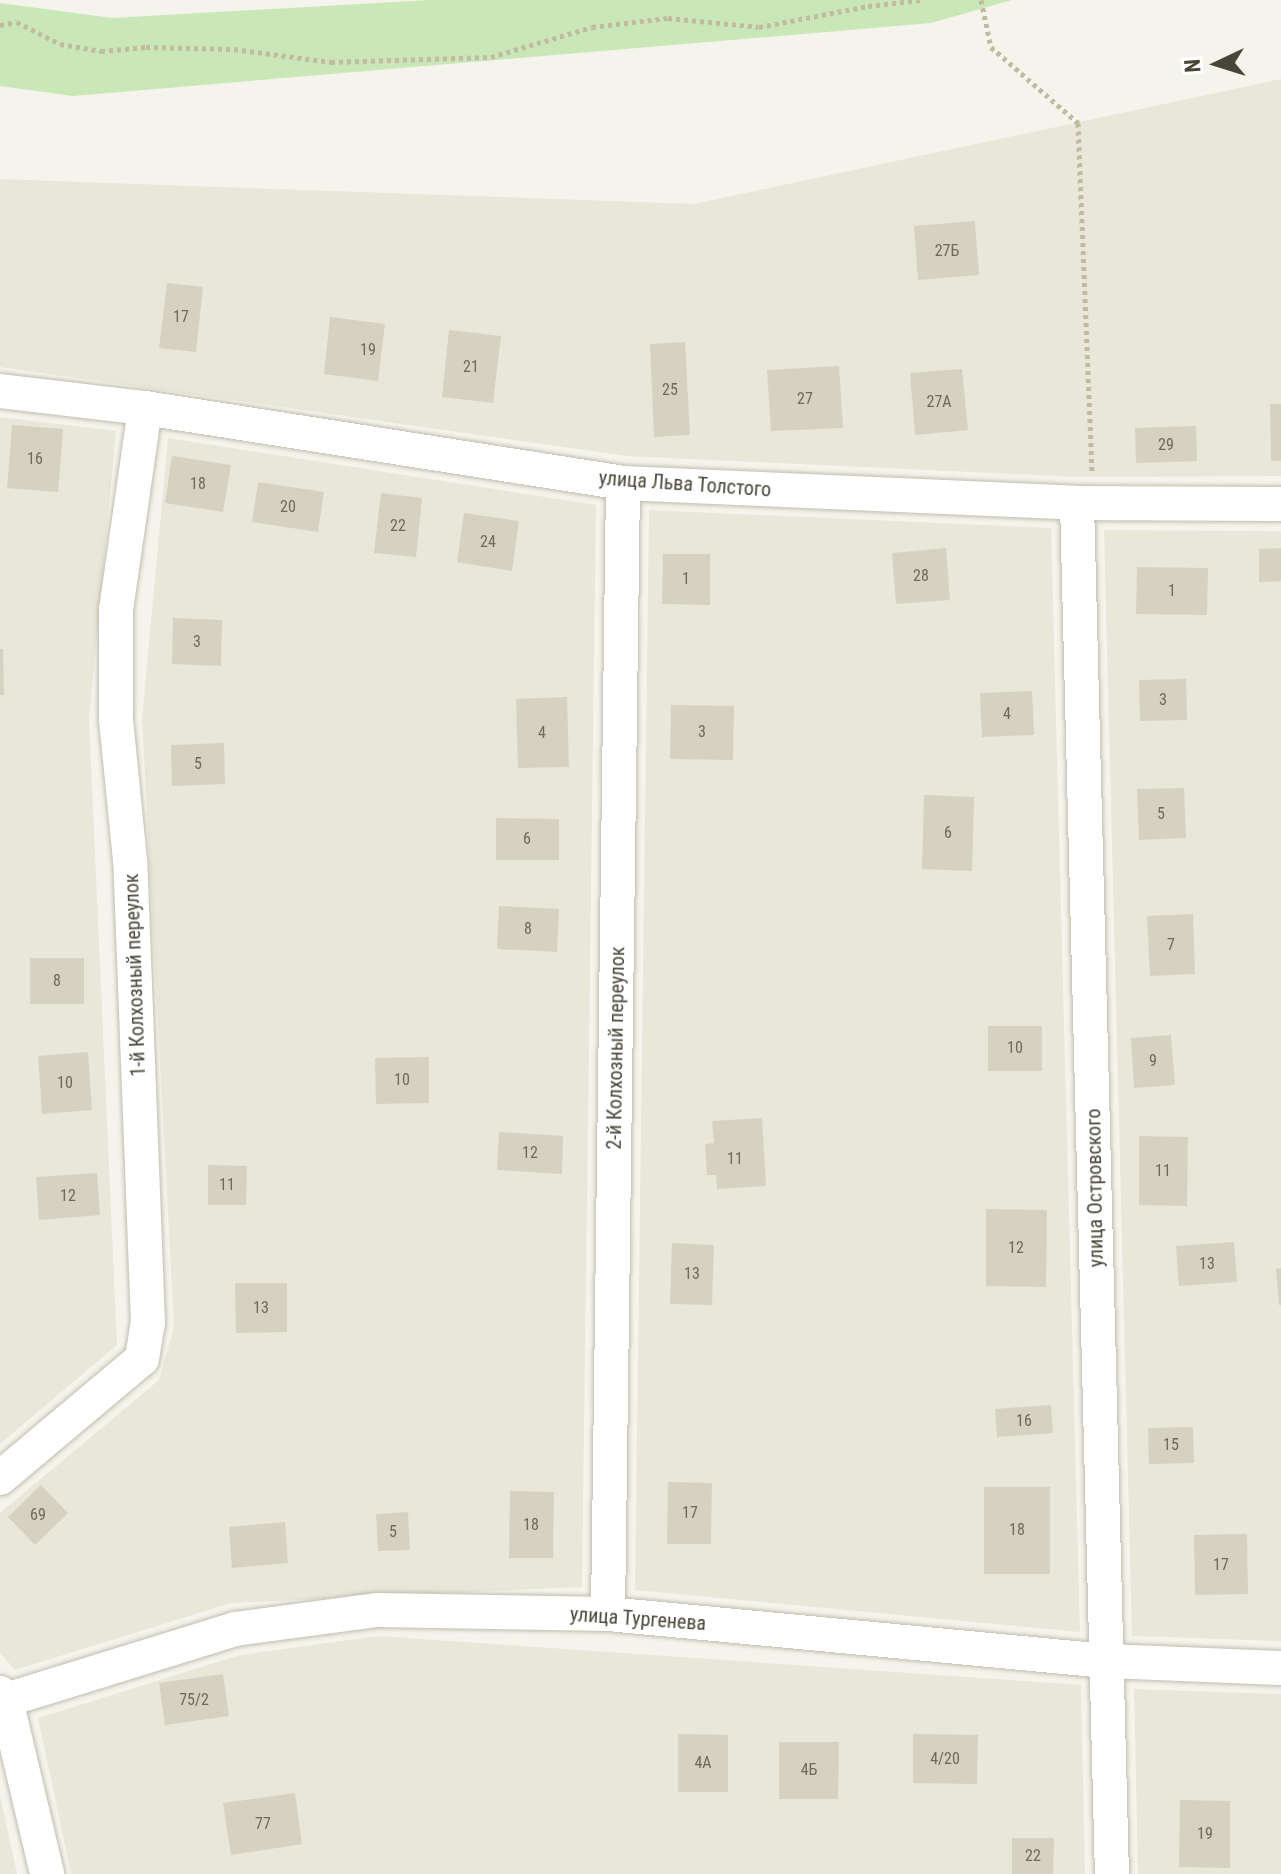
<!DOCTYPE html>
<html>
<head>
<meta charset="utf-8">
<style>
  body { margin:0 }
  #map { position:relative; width:1281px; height:1874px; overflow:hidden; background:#f5f4ec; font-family:"Roboto Condensed",sans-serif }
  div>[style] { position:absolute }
  .residential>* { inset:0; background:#e9e7da }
  .green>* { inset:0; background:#c9e7b7 }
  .building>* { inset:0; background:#d6d2c1 }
  .path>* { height:5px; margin-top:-2.5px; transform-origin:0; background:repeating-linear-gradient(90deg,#c1bca0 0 4px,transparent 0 8px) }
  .roads { filter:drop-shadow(0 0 2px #c0bdae) drop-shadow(0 0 2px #c0bdae) }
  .street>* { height:34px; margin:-17px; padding:0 17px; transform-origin:17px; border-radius:17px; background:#fff }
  span { translate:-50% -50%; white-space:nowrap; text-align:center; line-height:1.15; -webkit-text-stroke:8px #fff; paint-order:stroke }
  .number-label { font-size:16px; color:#6c695b }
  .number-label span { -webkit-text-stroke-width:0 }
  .street-label { font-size:20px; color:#494639 }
  .north { position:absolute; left:1177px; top:24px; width:80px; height:80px; -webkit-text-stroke:6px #fff; paint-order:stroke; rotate:266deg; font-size:22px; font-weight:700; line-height:32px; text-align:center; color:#494639 }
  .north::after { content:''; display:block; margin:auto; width:28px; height:36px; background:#494639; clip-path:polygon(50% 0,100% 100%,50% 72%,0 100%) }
</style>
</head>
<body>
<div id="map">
  <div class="residential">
    <i style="clip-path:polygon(1281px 79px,1281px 476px,1078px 477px,626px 456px,0 367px,0 179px,694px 204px)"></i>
    <i style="clip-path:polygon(0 417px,116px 431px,89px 720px,117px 1345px,0 1444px)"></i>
    <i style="clip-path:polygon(168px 438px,596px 505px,582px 1587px,231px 1603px,15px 1670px,0 1653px,0 1513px,159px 1380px,174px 1327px,142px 719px)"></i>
    <i style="clip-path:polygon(649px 510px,1051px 528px,1080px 1632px,635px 1590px)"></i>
    <i style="clip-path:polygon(1104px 530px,1281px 531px,1281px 1641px,1132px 1636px)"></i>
    <i style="clip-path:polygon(379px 1636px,1081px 1685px,1085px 1874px,71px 1874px,38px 1718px,240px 1655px)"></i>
    <i style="clip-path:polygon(1134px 1689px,1281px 1694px,1281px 1874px,1138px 1874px)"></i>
    <i style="clip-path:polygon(0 1795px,17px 1874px,0 1874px)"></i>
  </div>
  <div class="green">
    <i style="clip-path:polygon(430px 0,1012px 0,931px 23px,73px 96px,0 86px,0 3px,112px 18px)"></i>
  </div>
  <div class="building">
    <i style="clip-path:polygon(975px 221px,979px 275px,918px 280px,914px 226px)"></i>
    <i style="clip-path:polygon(167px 283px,203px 287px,196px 352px,159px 348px)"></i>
    <i style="clip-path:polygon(330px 317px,385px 324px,378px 381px,324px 374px)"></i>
    <i style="clip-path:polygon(449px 330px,501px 336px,493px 403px,442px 397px)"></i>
    <i style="clip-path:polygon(685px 342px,690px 435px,654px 437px,650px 344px)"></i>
    <i style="clip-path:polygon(839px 366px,843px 428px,771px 431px,767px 370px)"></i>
    <i style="clip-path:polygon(962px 369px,968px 430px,915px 435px,910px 373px)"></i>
    <i style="clip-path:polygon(1270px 404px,1281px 404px,1281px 461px,1271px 461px)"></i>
    <i style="clip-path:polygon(12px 425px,63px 429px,58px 492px,7px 488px)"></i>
    <i style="clip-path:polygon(1196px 426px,1197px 461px,1136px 463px,1135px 428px)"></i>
    <i style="clip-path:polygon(172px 456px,231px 465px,223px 512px,165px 503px)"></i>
    <i style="clip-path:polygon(258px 482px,324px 492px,318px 532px,252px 522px)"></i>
    <i style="clip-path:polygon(381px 493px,422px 498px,416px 557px,374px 553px)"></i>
    <i style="clip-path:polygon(464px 513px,519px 521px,512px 571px,457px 562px)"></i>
    <i style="clip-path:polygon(946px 548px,950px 600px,896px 604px,892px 553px)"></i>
    <i style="clip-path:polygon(1281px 548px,1281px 581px,1259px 582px,1259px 549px)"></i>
    <i style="clip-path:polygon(663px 554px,710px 554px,710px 605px,662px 604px)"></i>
    <i style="clip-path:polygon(1137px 567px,1208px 568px,1207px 615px,1136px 614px)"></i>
    <i style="clip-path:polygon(173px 618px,222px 620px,221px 666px,172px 664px)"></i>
    <i style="clip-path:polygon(0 649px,3px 649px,4px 695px,0 695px)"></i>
    <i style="clip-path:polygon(1186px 679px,1187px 720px,1140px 721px,1139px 680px)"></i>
    <i style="clip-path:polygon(1032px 691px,1034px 735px,982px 737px,980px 693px)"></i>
    <i style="clip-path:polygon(567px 697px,569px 767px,518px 768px,516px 699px)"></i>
    <i style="clip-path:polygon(671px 705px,734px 706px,733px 760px,670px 759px)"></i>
    <i style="clip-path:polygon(224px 743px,225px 784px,172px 786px,171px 745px)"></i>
    <i style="clip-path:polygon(1184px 788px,1186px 838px,1139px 840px,1137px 789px)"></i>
    <i style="clip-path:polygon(924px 795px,974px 797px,972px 871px,922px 869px)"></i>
    <i style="clip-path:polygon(496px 818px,559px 819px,559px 860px,496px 860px)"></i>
    <i style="clip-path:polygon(499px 906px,559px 909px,557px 952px,497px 949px)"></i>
    <i style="clip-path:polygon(1193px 914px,1195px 974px,1150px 976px,1147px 916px)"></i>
    <i style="clip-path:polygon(30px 958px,84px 958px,84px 1004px,30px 1004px)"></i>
    <i style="clip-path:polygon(988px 1026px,1042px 1026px,1042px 1071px,988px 1071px)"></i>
    <i style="clip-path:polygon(1171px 1035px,1175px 1085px,1134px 1088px,1131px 1038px)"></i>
    <i style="clip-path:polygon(88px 1052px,92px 1110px,42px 1114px,38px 1056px)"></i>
    <i style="clip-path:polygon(429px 1057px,429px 1103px,376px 1104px,375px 1058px)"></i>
    <i style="clip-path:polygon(762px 1118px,766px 1186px,717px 1189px,716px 1175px,707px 1175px,705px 1144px,714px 1143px,712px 1121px)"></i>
    <i style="clip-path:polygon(499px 1132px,563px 1136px,562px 1174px,497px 1170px)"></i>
    <i style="clip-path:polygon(1139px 1136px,1188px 1137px,1187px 1206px,1139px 1205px)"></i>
    <i style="clip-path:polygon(208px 1165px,247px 1166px,246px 1205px,208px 1205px)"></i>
    <i style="clip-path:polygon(97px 1173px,100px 1215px,39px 1220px,36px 1177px)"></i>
    <i style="clip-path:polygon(986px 1209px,1047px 1210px,1046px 1287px,986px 1286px)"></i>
    <i style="clip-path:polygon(1234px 1242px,1237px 1282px,1179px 1286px,1176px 1246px)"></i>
    <i style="clip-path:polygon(672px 1243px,714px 1245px,712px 1305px,670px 1304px)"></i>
    <i style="clip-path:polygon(1281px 1268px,1281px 1305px,1279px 1305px,1276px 1269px)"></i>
    <i style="clip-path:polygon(235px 1283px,287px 1283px,287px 1332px,236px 1333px)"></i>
    <i style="clip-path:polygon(1051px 1405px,1053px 1433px,997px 1437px,995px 1409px)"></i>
    <i style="clip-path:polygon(1193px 1427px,1194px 1463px,1149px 1464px,1148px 1428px)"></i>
    <i style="clip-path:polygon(668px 1482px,712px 1483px,711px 1544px,667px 1544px)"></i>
    <i style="clip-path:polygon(41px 1485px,68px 1513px,35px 1545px,8px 1517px)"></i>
    <i style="clip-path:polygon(984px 1487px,1050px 1487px,1050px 1574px,984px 1574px)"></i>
    <i style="clip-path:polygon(510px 1491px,554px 1492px,553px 1558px,509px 1558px)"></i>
    <i style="clip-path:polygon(408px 1512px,410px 1550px,378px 1551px,376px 1514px)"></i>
    <i style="clip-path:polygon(285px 1522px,288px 1563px,232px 1568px,229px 1527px)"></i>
    <i style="clip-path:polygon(1247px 1534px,1248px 1594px,1195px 1595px,1194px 1535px)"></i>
    <i style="clip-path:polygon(223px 1674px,229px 1716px,165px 1725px,159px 1683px)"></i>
    <i style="clip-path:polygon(678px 1734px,728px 1735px,728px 1792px,678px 1792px)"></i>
    <i style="clip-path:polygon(913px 1734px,978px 1735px,977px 1784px,913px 1783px)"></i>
    <i style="clip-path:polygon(779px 1742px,839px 1742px,838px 1799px,779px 1799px)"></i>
    <i style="clip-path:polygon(295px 1793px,302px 1844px,231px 1855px,223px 1803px)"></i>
    <i style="clip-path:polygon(1180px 1800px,1230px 1801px,1230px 1868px,1179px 1867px)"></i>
    <i style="clip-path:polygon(1012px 1838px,1054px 1838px,1053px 1874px,1012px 1874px)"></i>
  </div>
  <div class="path">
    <i style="left:981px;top:0;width:48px;rotate:78deg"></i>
    <i style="left:991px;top:47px;width:116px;rotate:41.1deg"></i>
    <i style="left:1078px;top:123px;width:351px;rotate:87.7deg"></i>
    <i style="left:0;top:25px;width:17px;rotate:-10deg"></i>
    <i style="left:17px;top:22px;width:48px;rotate:27.1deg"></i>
    <i style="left:60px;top:44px;width:42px;rotate:9.7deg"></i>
    <i style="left:101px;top:51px;width:45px;rotate:-5.1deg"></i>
    <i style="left:146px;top:47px;width:88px;rotate:1.3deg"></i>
    <i style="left:234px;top:49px;width:98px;rotate:7.6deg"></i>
    <i style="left:331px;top:62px;width:160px;rotate:-1.8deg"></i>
    <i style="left:491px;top:57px;width:105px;rotate:-16.5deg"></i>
    <i style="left:592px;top:27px;width:77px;rotate:-6.8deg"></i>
    <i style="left:668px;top:18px;width:91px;rotate:5.6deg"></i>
    <i style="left:759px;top:27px;width:111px;rotate:-10.9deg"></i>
    <i style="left:868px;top:6px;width:53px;rotate:-6.5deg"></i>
  </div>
  <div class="roads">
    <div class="street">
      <i style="left:0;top:391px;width:146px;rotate:6.7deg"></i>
      <i style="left:145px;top:408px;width:484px;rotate:8.9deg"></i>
      <i style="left:623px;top:483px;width:454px;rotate:2.5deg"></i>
      <i style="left:1077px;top:503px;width:204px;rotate:0.3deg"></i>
      <i style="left:1077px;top:503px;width:1371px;rotate:88.54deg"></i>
      <i style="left:0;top:1478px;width:185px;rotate:-40deg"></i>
      <i style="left:142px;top:1359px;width:36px;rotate:-81deg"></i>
      <i style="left:148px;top:1323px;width:463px;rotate:-92.2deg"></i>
      <i style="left:130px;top:860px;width:141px;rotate:-95.7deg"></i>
      <i style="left:116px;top:720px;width:110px;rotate:-90deg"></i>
      <i style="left:116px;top:610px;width:204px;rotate:-81.8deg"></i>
      <i style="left:608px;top:1614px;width:1131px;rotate:-89.24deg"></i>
      <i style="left:0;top:1693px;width:9px;rotate:49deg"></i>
      <i style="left:6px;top:1700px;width:179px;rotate:76.7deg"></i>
      <i style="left:6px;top:1700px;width:240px;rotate:-17.2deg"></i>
      <i style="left:235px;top:1629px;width:144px;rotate:-7.6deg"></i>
      <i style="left:378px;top:1610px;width:230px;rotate:1deg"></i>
      <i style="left:608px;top:1614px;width:500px;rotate:5.39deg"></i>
      <i style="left:1106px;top:1661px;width:175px;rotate:2.3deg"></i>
    </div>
  </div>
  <div class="number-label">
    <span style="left:947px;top:251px">27Б</span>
    <span style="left:181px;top:317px">17</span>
    <span style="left:368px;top:350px">19</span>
    <span style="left:471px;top:367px">21</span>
    <span style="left:670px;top:390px">25</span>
    <span style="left:805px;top:399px">27</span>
    <span style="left:939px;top:402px">27А</span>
    <span style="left:1166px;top:445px">29</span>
    <span style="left:35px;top:459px">16</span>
    <span style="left:198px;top:484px">18</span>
    <span style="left:288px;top:507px">20</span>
    <span style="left:398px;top:526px">22</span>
    <span style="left:488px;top:542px">24</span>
    <span style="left:921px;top:576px">28</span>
    <span style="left:686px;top:579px">1</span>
    <span style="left:1172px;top:591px">1</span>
    <span style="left:197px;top:642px">3</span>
    <span style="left:1163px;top:700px">3</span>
    <span style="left:1007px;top:714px">4</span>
    <span style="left:702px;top:732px">3</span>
    <span style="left:542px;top:733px">4</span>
    <span style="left:198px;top:764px">5</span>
    <span style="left:1161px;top:814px">5</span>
    <span style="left:948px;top:833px">6</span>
    <span style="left:527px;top:839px">6</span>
    <span style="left:528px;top:929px">8</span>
    <span style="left:1171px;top:945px">7</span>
    <span style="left:57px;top:981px">8</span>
    <span style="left:1015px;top:1048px">10</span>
    <span style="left:1153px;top:1061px">9</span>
    <span style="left:402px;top:1080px">10</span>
    <span style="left:65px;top:1083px">10</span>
    <span style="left:530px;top:1153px">12</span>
    <span style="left:735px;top:1159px">11</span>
    <span style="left:1163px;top:1171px">11</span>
    <span style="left:227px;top:1185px">11</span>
    <span style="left:68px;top:1196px">12</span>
    <span style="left:1016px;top:1248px">12</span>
    <span style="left:1207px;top:1264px">13</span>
    <span style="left:692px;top:1274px">13</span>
    <span style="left:261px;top:1308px">13</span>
    <span style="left:1024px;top:1421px">16</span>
    <span style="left:1171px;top:1445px">15</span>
    <span style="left:690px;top:1513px">17</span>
    <span style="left:38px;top:1515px">69</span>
    <span style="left:531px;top:1525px">18</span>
    <span style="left:1017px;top:1530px">18</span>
    <span style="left:393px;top:1532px">5</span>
    <span style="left:1221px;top:1565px">17</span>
    <span style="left:194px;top:1700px">75/2</span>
    <span style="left:945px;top:1759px">4/20</span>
    <span style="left:703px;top:1763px">4А</span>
    <span style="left:809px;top:1770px">4Б</span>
    <span style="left:263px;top:1824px">77</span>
    <span style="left:1205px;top:1834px">19</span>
    <span style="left:1033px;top:1856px">22</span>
  </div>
  <div class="street-label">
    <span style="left:685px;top:484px;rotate:4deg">улица Льва Толстого</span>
    <span style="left:135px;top:975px;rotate:-92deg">1-й Колхозный переулок</span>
    <span style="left:616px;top:1048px;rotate:-89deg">2-й Колхозный переулок</span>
    <span style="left:1095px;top:1188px;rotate:-91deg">улица Островского</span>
    <span style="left:638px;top:1619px;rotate:4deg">улица Тургенева</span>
  </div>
  <div class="north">N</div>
</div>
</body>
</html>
